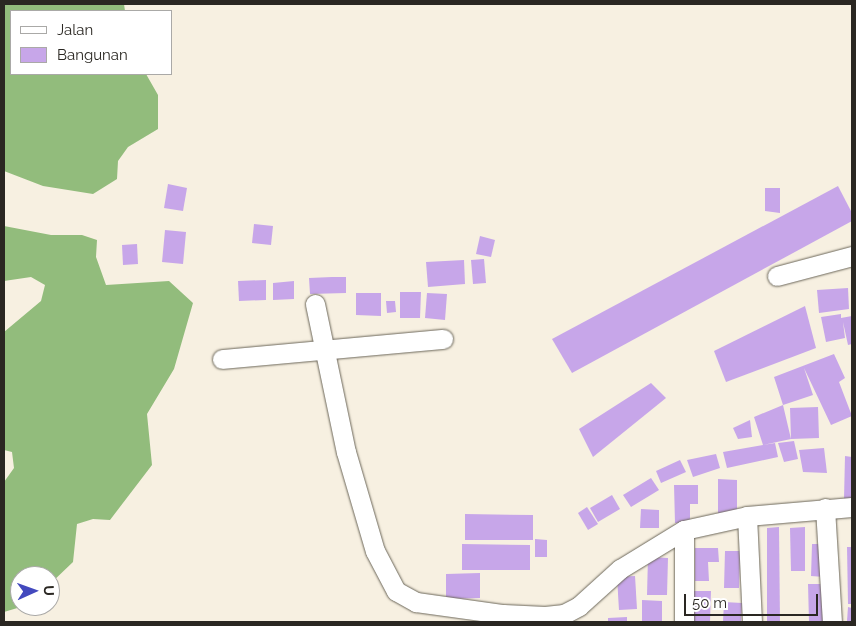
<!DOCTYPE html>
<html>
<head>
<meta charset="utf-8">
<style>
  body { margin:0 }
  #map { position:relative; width:856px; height:626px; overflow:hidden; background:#f7f0e1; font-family:Raleway,sans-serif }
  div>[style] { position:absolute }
  .forest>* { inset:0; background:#92bc7c }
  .building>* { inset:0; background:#c7a6e9 }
  .roads { filter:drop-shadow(0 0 1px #6c675a) drop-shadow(0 0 1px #6c675a) }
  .minor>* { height:19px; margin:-9.5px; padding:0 9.5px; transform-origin:9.5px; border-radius:9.5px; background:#fff }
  span { translate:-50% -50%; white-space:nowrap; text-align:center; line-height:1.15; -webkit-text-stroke:4.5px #fff; paint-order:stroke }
  .frame { position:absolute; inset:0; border:5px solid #2a2722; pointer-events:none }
  .legend { position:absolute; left:10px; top:10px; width:162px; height:65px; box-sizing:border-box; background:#fff; border:1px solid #aaa9a7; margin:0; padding:6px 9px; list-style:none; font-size:15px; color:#2a2722 }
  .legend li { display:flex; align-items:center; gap:10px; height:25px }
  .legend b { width:25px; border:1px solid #aaa9a7 }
  .north { position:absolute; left:10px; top:566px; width:50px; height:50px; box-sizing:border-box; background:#fff; border:1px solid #aaa9a7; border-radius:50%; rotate:88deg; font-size:14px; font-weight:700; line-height:20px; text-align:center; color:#2a2722 }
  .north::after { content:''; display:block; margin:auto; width:18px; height:22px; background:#4349be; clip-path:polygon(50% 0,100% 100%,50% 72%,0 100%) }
  .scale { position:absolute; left:684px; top:594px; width:134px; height:22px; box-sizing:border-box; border:2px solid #2a2722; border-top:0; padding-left:6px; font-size:15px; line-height:18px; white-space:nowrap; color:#2a2722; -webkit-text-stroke:4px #fff; paint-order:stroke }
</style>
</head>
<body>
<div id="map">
  <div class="forest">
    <i style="clip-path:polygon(4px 4px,124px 4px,125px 11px,11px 11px,11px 74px,146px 74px,158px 95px,158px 129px,128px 147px,118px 161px,117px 179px,93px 194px,43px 186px,4px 171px)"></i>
    <i style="clip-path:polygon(4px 226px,51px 235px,82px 235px,97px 240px,96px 257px,106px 285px,169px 281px,193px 303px,174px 369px,147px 414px,152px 465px,110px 520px,93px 519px,77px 524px,73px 562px,50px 584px,50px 576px,20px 576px,20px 606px,24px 606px,4px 612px,4px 482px,14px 468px,12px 452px,4px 450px,4px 332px,41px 301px,45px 285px,31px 277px,4px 281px)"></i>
  </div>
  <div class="building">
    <i style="clip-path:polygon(168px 184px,187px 188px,183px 211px,164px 208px)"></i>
    <i style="clip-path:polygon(838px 186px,852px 213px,852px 221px,572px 373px,552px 339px)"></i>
    <i style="clip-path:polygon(765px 188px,780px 188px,780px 213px,765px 211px)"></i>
    <i style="clip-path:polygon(254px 224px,273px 226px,271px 245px,252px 243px)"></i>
    <i style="clip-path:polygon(165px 230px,186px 232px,183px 264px,162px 262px)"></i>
    <i style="clip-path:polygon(480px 236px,495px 240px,491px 257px,476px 254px)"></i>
    <i style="clip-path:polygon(137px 244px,138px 264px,123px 265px,122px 245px)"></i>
    <i style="clip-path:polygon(484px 259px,486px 283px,473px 284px,471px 260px)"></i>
    <i style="clip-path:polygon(464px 260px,465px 284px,428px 287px,426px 262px)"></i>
    <i style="clip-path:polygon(332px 277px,346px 277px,346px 293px,310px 294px,309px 278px)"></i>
    <i style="clip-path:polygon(266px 280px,266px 300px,239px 301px,238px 281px)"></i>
    <i style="clip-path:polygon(294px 281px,294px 299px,273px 300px,273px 283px)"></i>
    <i style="clip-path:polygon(848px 288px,849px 309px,819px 313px,817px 290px)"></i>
    <i style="clip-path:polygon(400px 292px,421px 292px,420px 318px,400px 318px)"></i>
    <i style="clip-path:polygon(356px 293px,381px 293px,381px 316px,356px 315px)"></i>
    <i style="clip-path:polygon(427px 293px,447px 294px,445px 320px,425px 318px)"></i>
    <i style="clip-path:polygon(386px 301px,395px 301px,396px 312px,387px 313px)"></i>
    <i style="clip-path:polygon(805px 306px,816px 348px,726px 382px,714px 351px)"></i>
    <i style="clip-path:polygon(841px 314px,841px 318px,852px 316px,852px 344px,848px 345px,843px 322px,845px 338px,826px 342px,821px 317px)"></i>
    <i style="clip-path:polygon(834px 354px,845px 378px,839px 382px,852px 416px,831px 425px,804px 368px,813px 395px,783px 405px,774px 377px)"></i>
    <i style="clip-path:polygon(651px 383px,666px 398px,593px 457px,579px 429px)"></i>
    <i style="clip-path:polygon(783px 405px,791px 439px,763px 445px,775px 443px,778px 457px,727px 468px,723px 452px,763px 445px,754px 417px)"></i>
    <i style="clip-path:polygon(818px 407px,819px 438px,791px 439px,790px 408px)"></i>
    <i style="clip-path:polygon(750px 420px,752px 437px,738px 439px,733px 428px)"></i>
    <i style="clip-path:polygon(794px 441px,798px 459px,784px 462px,778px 443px)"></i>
    <i style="clip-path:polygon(824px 448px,827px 473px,803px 472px,799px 450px)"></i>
    <i style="clip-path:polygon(716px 454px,720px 468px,693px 477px,687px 460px)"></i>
    <i style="clip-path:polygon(845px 456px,852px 457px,852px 499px,844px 499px)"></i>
    <i style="clip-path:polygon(680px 460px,686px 472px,661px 483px,656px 471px)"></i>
    <i style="clip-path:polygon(651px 478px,659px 490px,631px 507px,623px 495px)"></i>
    <i style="clip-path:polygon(718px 479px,737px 480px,737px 513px,718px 513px)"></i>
    <i style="clip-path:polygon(674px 485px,698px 485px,698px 504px,690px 504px,690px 523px,675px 523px)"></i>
    <i style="clip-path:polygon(612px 495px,620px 509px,598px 522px,590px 508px)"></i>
    <i style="clip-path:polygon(587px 507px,598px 524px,588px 530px,578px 513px)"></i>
    <i style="clip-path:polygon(641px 509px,659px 510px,659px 528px,640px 528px)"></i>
    <i style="clip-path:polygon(465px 514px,533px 515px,533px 540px,465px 540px)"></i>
    <i style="clip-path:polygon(779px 527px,780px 622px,767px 622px,767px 528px)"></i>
    <i style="clip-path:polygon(805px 527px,805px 571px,791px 571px,790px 528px)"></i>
    <i style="clip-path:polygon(535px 539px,547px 540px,547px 557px,535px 557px)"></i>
    <i style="clip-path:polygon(462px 544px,530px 545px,530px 570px,462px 570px)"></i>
    <i style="clip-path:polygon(812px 544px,824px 544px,824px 577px,811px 576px)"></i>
    <i style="clip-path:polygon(847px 547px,852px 547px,852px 604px,848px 604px)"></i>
    <i style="clip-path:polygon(695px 548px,718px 548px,719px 562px,708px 562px,709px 581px,695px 581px)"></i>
    <i style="clip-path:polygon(725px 551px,740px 551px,739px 588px,724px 588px)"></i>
    <i style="clip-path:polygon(648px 557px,668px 558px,667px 595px,647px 595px)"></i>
    <i style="clip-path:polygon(480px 573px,480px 598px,446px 599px,446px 574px)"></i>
    <i style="clip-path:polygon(635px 576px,637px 609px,619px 610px,617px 577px)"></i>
    <i style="clip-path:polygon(808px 584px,824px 584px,825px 622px,809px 622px)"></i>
    <i style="clip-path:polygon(691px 591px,711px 591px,710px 622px,690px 622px)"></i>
    <i style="clip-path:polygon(642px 600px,662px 601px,662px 622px,642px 622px)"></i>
    <i style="clip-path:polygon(724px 602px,742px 603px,741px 622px,723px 622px)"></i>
    <i style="clip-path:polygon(848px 607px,852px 608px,852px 622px,847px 621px)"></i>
    <i style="clip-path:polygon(627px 617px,627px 622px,608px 622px,608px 618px)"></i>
  </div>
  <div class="roads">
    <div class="minor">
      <i style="left:777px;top:276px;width:78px;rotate:-14.9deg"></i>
      <i style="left:315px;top:304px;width:151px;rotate:78.2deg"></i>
      <i style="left:346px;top:452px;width:103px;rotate:73.7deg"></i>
      <i style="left:375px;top:551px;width:45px;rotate:62.3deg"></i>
      <i style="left:396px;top:591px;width:23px;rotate:29deg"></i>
      <i style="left:416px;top:602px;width:88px;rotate:7.9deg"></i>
      <i style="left:503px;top:614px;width:42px;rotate:2.7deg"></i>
      <i style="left:545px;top:616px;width:19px;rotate:-6deg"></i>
      <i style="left:564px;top:614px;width:17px;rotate:-28deg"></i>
      <i style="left:579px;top:606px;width:55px;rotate:-42.1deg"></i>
      <i style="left:620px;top:569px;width:75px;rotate:-31.4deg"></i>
      <i style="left:684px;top:530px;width:65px;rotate:-12.5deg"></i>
      <i style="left:747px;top:516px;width:105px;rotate:-4.9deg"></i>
      <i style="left:222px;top:359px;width:222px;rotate:-5.2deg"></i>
      <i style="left:825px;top:508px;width:114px;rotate:86.5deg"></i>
      <i style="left:747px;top:516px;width:106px;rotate:87.3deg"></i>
      <i style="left:684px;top:530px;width:92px;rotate:90deg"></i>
    </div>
  </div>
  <div class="frame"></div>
  <ul class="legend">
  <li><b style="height:6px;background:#fff"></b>Jalan</li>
  <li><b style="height:14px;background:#c7a6e9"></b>Bangunan</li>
  </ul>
  <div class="north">U</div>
  <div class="scale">50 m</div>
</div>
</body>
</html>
